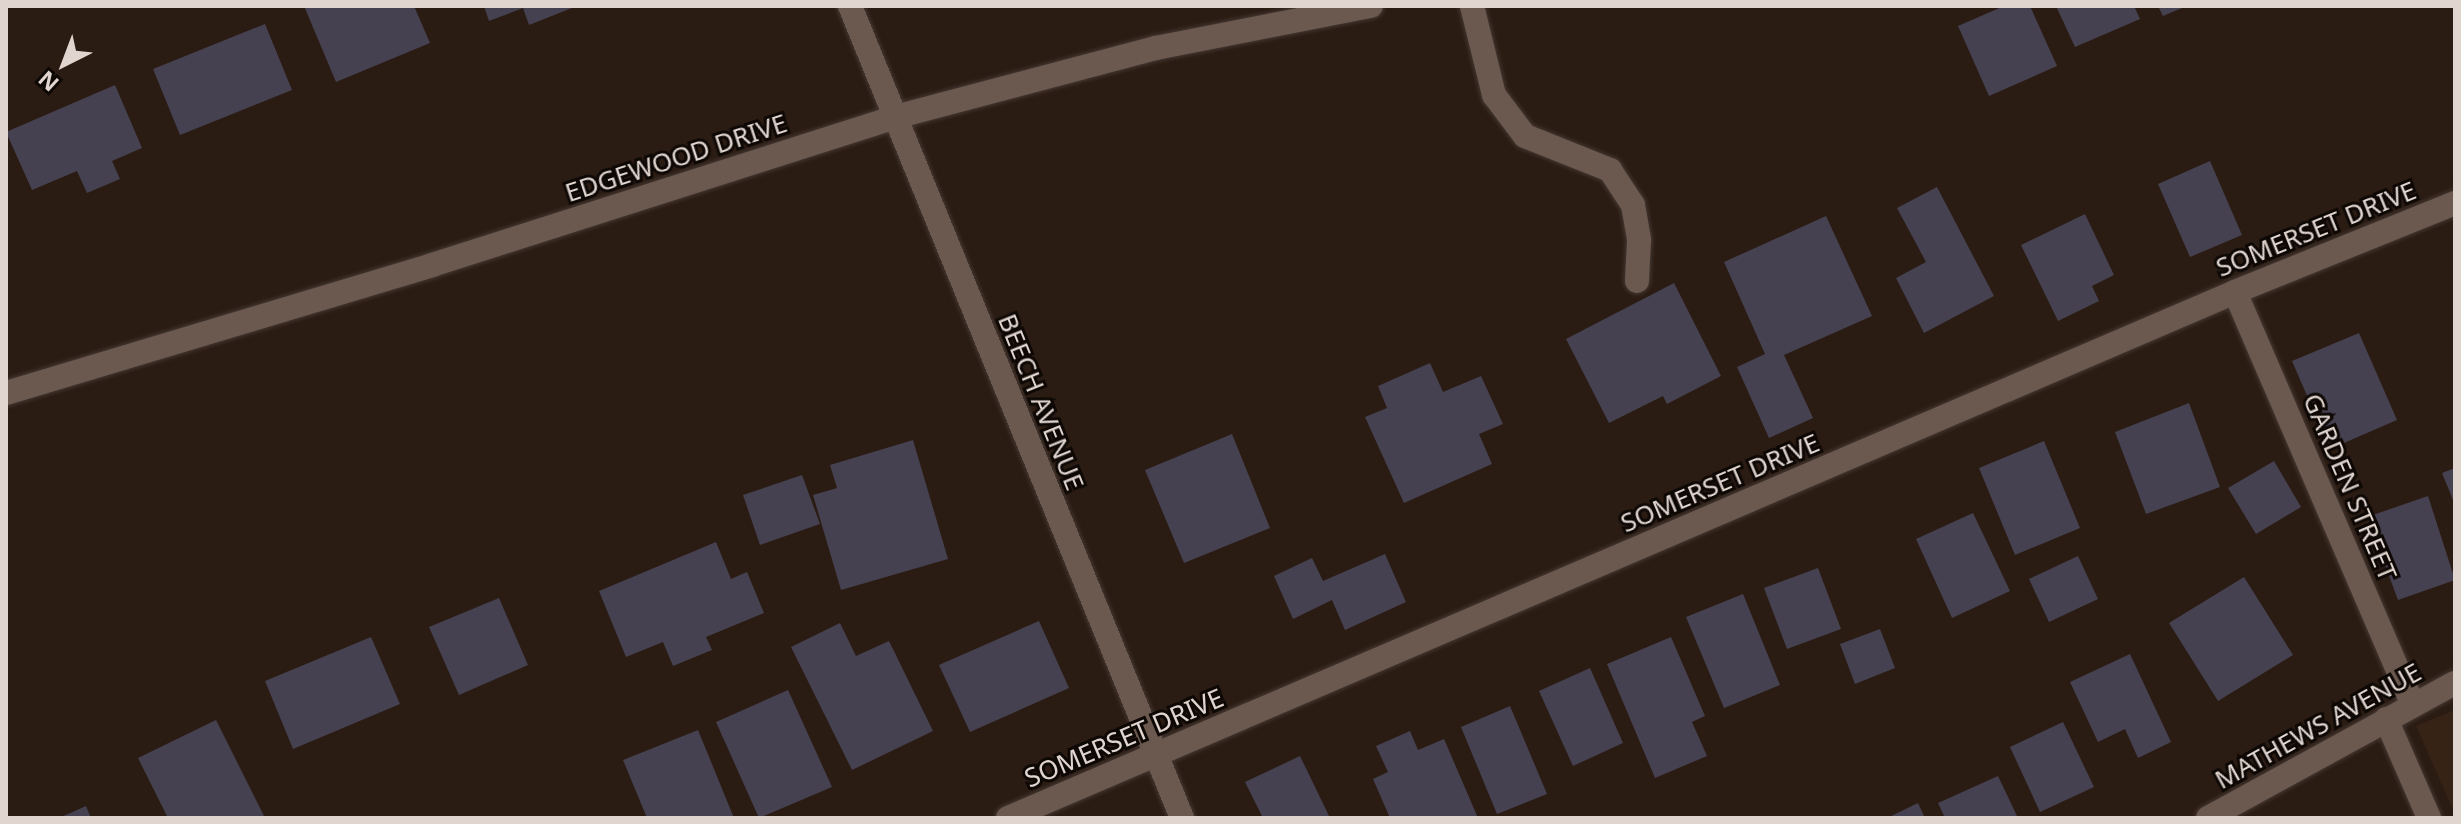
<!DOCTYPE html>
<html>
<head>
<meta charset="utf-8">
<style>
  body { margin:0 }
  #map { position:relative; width:2461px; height:824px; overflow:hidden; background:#2b1c13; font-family:"Noto Sans",sans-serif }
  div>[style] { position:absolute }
  .built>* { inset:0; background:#372216 }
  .building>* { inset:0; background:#454151 }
  .roads { filter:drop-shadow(0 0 2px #443833) drop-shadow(0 0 2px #443833) }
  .lane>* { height:24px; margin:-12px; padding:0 12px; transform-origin:12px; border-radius:12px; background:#6b594f }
  .street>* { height:24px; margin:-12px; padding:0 12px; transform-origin:12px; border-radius:12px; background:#6b594f }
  span { translate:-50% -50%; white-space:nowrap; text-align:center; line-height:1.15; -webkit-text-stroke:6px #0e0805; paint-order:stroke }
  .street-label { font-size:26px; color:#e0d5cf }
  .frame { position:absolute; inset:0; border:8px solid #e0d5cf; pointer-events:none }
  .north { position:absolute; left:24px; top:24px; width:80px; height:80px; -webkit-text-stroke:6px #0e0805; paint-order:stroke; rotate:222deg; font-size:22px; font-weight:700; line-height:32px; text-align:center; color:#e0d5cf }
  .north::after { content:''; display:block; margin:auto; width:28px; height:36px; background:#e0d5cf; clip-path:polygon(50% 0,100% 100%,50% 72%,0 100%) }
</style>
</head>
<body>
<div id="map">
  <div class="built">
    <i style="clip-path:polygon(2455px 710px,2455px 814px,2416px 726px)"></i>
  </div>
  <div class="building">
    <i style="clip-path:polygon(304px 6px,414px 6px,430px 43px,336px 82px)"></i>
    <i style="clip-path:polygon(484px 6px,577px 6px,529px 25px,523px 8px,489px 21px)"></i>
    <i style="clip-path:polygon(2004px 6px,2030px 6px,2057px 66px,1989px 96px,1958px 26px)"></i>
    <i style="clip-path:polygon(2056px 6px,2134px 6px,2140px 19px,2075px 47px)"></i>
    <i style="clip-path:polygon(2158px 6px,2187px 6px,2163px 16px)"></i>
    <i style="clip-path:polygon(265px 24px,292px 90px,180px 135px,153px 69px)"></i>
    <i style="clip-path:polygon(115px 85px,142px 148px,112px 161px,120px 179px,87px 193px,77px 171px,32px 190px,6px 132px)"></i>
    <i style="clip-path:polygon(2210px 161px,2242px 235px,2190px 257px,2158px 184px)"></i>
    <i style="clip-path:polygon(1937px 187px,1994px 296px,1924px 333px,1896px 278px,1926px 262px,1897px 208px)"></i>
    <i style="clip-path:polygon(2085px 214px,2114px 275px,2092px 286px,2099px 301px,2058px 321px,2021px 245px)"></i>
    <i style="clip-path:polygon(1826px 216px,1872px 316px,1784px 355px,1813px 418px,1769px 438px,1737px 367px,1765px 354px,1724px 262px)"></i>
    <i style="clip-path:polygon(1674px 283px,1721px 376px,1667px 404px,1663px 396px,1609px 423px,1566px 339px)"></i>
    <i style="clip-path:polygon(2359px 333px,2397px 420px,2330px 449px,2292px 361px)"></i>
    <i style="clip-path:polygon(1430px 363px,1443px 392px,1481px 376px,1503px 424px,1479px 434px,1492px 464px,1404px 503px,1365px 417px,1387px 408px,1378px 386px)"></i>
    <i style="clip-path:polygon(2189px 403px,2220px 487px,2146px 514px,2115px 432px)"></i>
    <i style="clip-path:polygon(1232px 434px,1270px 528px,1184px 563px,1145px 470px)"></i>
    <i style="clip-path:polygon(913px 440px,948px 559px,841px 590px,813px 495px,837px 488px,830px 465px)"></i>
    <i style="clip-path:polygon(2044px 441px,2080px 528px,2015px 555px,1979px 468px)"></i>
    <i style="clip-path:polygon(2274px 461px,2301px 507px,2256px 534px,2228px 488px)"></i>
    <i style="clip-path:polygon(2455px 468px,2455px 505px,2442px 473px)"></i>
    <i style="clip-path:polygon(802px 475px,820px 524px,760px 545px,743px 495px)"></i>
    <i style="clip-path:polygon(2428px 496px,2455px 580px,2398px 600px,2367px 517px)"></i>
    <i style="clip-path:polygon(1973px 513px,2010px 591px,1952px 618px,1916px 539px)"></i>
    <i style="clip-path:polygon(716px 542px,731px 579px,747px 572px,764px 613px,706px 637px,712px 650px,673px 666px,663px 642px,626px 657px,599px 591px)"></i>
    <i style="clip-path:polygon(1385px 554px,1406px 602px,1345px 630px,1332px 600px,1293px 619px,1274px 576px,1312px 558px,1323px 581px)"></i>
    <i style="clip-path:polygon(2078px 556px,2098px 599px,2049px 622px,2029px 579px)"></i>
    <i style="clip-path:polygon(1818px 568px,1841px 629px,1787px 649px,1764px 588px)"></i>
    <i style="clip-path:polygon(2244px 577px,2293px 655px,2218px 701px,2169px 623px)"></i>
    <i style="clip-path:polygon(1743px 594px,1780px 685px,1724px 708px,1686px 617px)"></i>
    <i style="clip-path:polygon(499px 598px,528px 665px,459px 695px,429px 627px)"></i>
    <i style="clip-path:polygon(1039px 621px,1069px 688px,970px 732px,939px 665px)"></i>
    <i style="clip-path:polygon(840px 623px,856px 656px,889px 641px,933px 731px,852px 770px,791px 647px)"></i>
    <i style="clip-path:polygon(1880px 629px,1895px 668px,1855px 684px,1840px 644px)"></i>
    <i style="clip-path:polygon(371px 637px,400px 704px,293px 749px,265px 681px)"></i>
    <i style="clip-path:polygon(1671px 637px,1705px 716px,1692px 722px,1707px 756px,1655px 778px,1607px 664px)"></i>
    <i style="clip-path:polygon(2130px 654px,2171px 742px,2138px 758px,2125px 729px,2098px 742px,2070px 682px)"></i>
    <i style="clip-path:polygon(1590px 668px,1623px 743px,1573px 766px,1539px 691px)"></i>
    <i style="clip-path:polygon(788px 690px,832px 787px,759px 818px,716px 722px)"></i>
    <i style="clip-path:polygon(1510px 706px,1547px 794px,1497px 814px,1461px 727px)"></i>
    <i style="clip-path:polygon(216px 720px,265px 818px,168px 818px,138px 758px)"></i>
    <i style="clip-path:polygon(2063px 722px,2094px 787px,2040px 812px,2010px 747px)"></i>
    <i style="clip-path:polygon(698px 730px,734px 818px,647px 818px,623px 760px)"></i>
    <i style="clip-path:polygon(1410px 731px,1418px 750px,1444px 739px,1478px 818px,1390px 818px,1373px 779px,1388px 772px,1376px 746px)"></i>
    <i style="clip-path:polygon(1300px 756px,1330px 818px,1263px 818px,1245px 782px)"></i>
    <i style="clip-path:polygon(1998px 776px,2018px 818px,1945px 818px,1938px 803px)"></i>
    <i style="clip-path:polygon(1918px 803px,1925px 818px,1887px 818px)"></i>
    <i style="clip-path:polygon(86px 806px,91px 818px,59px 818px)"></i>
  </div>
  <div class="roads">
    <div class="lane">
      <i style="left:1472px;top:6px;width:92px;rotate:76.1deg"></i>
      <i style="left:1494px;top:95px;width:51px;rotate:52.9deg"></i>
      <i style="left:1525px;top:136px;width:92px;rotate:21.8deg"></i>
      <i style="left:1610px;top:170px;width:42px;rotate:56.7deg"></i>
      <i style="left:1633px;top:205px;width:36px;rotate:80deg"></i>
      <i style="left:1639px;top:240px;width:41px;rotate:92.8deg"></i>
    </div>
    <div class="street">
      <i style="left:850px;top:6px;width:877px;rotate:67.76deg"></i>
      <i style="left:2235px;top:292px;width:450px;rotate:66.7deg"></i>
      <i style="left:6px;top:393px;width:445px;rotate:-16.7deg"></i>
      <i style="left:432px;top:265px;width:486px;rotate:-17.7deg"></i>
      <i style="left:895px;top:117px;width:270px;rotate:-14.8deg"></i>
      <i style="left:1156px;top:48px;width:219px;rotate:-11.1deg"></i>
      <i style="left:2386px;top:719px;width:108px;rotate:66.5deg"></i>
      <i style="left:1008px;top:818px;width:1335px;rotate:-23.2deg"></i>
      <i style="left:2235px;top:292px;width:237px;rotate:-22deg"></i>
      <i style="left:2208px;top:818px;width:281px;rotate:-28.7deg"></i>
    </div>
  </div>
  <div class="street-label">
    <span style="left:676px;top:158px;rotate:-18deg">EDGEWOOD DRIVE</span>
    <span style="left:2316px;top:229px;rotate:-22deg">SOMERSET DRIVE</span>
    <span style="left:1041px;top:402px;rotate:68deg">BEECH AVENUE</span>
    <span style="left:1720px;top:483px;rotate:-23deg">SOMERSET DRIVE</span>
    <span style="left:2350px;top:487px;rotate:67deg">GARDEN STREET</span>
    <span style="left:2318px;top:726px;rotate:-29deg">MATHEWS AVENUE</span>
    <span style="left:1124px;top:738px;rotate:-23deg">SOMERSET DRIVE</span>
  </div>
  <div class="frame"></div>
  <div class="north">N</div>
</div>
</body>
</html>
